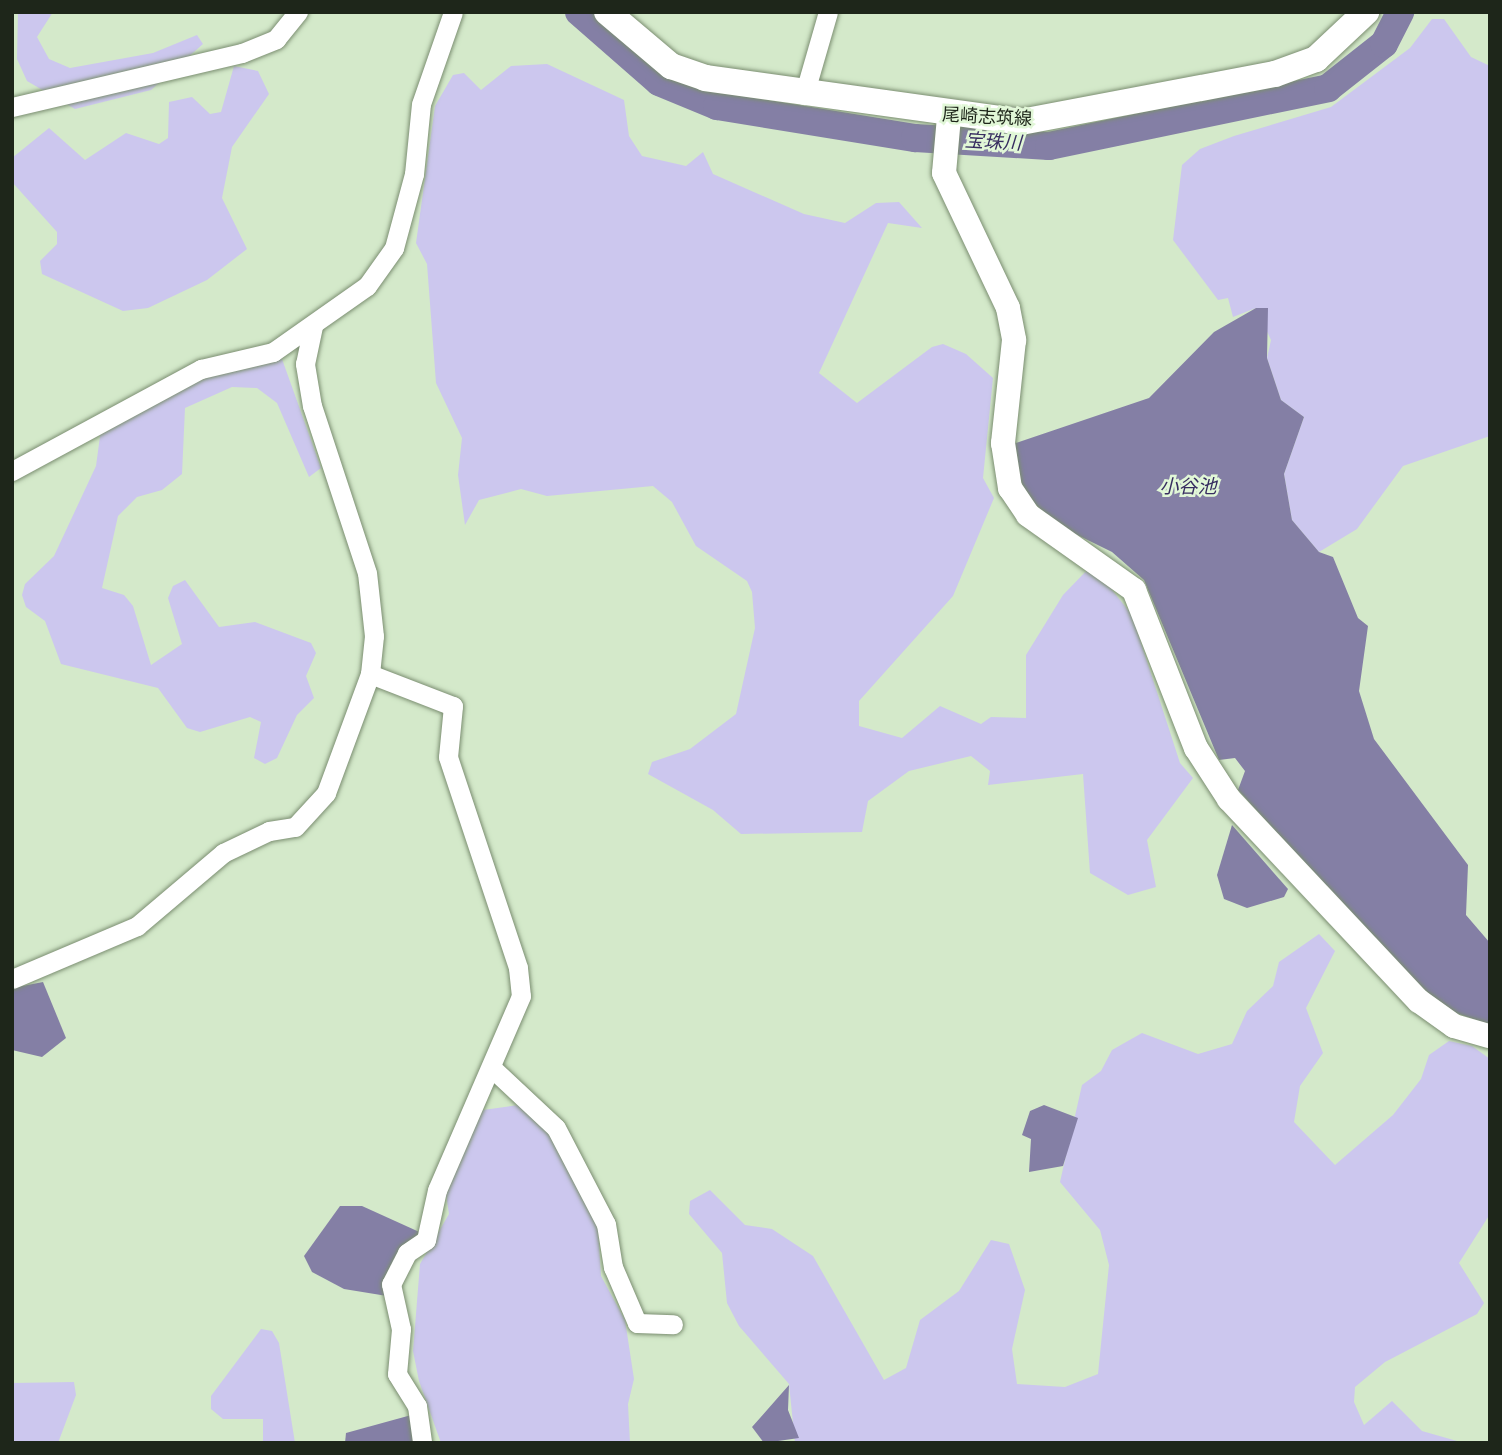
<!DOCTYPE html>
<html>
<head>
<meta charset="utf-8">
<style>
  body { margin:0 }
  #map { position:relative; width:1502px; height:1455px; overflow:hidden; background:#d4e9ca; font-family:"Asap Condensed","Noto Sans JP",sans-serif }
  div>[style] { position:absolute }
  .green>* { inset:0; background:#ccc7ee }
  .water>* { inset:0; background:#847fa5 }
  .river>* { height:28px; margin:-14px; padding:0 14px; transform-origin:14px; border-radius:14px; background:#847fa5 }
  .roads { filter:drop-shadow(0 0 2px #7b8e71) drop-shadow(0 0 2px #7b8e71) }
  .minor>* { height:19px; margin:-9.5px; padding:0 9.5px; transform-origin:9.5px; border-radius:9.5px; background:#fff }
  .tertiary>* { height:24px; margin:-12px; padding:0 12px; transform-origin:12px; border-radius:12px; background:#fff }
  .secondary>* { height:26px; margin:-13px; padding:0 13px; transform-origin:13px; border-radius:13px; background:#fff }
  span { translate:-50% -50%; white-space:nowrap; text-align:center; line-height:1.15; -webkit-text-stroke:5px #e1f7d7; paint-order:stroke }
  .street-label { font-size:18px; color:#1e261a }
  .water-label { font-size:19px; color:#372d60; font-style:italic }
  .frame { position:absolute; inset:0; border:14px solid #1e261a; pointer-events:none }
</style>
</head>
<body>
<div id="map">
  <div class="green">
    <i style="clip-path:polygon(18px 12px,53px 12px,37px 37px,49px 59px,70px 68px,153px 53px,197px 35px,203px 44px,151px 90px,75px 109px,27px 81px,17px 59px)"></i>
    <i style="clip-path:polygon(1432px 19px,1444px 19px,1471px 57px,1490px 66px,1490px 436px,1403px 466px,1357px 529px,1319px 552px,1292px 520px,1284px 474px,1304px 417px,1281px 400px,1267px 358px,1271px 340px,1256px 308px,1233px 317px,1228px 298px,1218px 300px,1173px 240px,1182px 165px,1200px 149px,1234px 136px,1331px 107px,1410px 48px)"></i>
    <i style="clip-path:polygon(547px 64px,624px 100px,629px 136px,642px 156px,686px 166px,703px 152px,713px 174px,804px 214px,845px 223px,876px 203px,899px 202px,922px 228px,888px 223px,819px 373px,857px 403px,932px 347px,943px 344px,966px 354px,993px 378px,983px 478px,994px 498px,953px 596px,859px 701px,859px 726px,902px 738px,940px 706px,981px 724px,991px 717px,1026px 718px,1026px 655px,1063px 595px,1092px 565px,1132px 615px,1180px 763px,1193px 778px,1147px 840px,1156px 887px,1128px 895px,1090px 873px,1083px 774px,988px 785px,990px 771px,971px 756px,909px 771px,868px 801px,862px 832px,741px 834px,713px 810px,648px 774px,652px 762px,690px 749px,736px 714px,755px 628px,752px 592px,747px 581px,696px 546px,672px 502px,653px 486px,547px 496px,521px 489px,479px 500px,465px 525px,458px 475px,462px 438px,436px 383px,427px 264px,416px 243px,435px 106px,453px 75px,464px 73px,481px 90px,511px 66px)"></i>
    <i style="clip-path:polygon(234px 66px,258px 71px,269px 94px,232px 147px,222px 198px,247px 249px,207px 280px,148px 308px,123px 311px,42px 274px,40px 261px,57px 244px,57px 232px,12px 182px,12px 158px,49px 128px,85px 160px,126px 133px,159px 144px,168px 138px,169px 102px,192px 97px,210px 114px,221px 112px)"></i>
    <i style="clip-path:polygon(282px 359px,321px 468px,309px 477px,277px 403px,257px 388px,232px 387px,185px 408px,182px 474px,162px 490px,137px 497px,118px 516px,102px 588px,124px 595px,133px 606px,151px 665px,182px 644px,168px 598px,173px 586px,185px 580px,219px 627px,255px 622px,311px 643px,316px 653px,306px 676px,314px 698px,297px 715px,277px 758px,265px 764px,254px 758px,261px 722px,250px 717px,200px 732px,187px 728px,158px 688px,61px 664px,45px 621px,26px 607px,22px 595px,25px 584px,54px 556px,96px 466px,101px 429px,198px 375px)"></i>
    <i style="clip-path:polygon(1319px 934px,1335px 951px,1306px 1008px,1323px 1053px,1300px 1086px,1294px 1122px,1335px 1165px,1393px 1115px,1421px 1079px,1429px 1055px,1449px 1041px,1472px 1046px,1490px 1059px,1490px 1214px,1459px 1263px,1484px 1303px,1477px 1314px,1385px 1362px,1355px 1387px,1354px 1402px,1364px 1425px,1392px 1401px,1422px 1431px,1464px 1443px,795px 1443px,789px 1384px,739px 1326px,727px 1303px,722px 1253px,689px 1214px,690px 1201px,710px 1190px,745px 1225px,772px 1229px,813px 1256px,884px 1380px,906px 1368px,920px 1320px,959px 1291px,991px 1240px,1009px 1244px,1025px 1290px,1012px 1349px,1017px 1384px,1065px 1387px,1098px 1374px,1109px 1265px,1100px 1230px,1060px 1182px,1082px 1085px,1101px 1071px,1112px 1050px,1142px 1033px,1198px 1054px,1232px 1044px,1247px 1011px,1273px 986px,1279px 962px)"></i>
    <i style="clip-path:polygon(518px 1105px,546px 1129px,598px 1227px,601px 1276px,625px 1320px,634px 1379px,628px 1404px,630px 1443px,441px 1443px,419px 1381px,413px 1351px,420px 1264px,449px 1214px,444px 1182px,483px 1110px)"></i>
    <i style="clip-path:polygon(261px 1329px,272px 1331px,279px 1343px,295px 1443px,263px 1443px,263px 1419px,223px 1419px,211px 1409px,211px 1396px)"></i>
    <i style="clip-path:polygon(74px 1382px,76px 1395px,58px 1443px,12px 1443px,12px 1383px)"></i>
  </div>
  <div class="water">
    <i style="clip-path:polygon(1256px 308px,1268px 308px,1267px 358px,1281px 400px,1304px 417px,1284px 474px,1292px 520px,1319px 552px,1333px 557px,1358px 618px,1368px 626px,1359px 691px,1374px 739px,1468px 865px,1466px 915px,1490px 943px,1490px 1025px,1456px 1013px,1415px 985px,1238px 790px,1245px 771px,1235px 758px,1219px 760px,1144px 580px,1112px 552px,1053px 523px,1025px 493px,1016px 466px,1013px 444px,1149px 398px,1214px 332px)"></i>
    <i style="clip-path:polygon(1232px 825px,1288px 889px,1284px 897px,1247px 908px,1224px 899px,1217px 875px)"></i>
    <i style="clip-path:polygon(43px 982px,66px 1038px,42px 1057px,12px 1050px,12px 988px)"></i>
    <i style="clip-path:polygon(1044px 1105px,1078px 1118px,1063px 1166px,1029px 1172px,1031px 1139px,1022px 1135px,1030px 1111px)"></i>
    <i style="clip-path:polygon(340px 1206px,362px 1206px,426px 1235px,387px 1296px,344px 1289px,312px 1272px,304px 1256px)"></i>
    <i style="clip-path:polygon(789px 1385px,788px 1410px,799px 1438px,764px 1443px,752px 1427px)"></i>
    <i style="clip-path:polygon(415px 1414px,418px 1443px,345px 1443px,346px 1433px)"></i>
  </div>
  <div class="river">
    <i style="left:579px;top:12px;width:106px;rotate:41.2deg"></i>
    <i style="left:659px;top:82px;width:63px;rotate:22.5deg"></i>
    <i style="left:717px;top:106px;width:201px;rotate:9.2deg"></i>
    <i style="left:915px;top:138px;width:134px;rotate:3.4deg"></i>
    <i style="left:1049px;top:146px;width:285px;rotate:-11.7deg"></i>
    <i style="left:1328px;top:88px;width:71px;rotate:-38.2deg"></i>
    <i style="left:1384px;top:44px;width:36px;rotate:-63deg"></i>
  </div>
  <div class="roads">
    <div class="minor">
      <i style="left:804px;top:95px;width:86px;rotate:-73.9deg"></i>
      <i style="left:12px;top:107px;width:236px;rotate:-13.2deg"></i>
      <i style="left:242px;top:53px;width:37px;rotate:-22deg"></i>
      <i style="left:276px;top:39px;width:35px;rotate:-51deg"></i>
      <i style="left:12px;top:471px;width:215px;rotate:-28.4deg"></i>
      <i style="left:201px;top:369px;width:74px;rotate:-13.3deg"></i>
      <i style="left:273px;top:352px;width:115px;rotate:-35.1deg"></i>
      <i style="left:367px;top:286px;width:47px;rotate:-54.6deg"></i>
      <i style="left:394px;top:248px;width:77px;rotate:-74.9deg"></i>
      <i style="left:414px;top:174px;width:70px;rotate:-84.3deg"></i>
      <i style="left:421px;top:104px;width:97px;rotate:-70.8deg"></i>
      <i style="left:370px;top:674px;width:89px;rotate:21.1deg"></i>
      <i style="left:453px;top:706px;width:51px;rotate:95.6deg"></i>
      <i style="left:448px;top:757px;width:222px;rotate:71.6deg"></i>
      <i style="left:518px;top:968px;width:28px;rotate:84deg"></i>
      <i style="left:521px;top:996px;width:211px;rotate:113.4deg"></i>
      <i style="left:437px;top:1190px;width:51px;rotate:102.4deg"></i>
      <i style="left:426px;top:1240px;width:23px;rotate:146deg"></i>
      <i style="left:407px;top:1253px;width:35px;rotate:117deg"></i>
      <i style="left:391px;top:1284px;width:46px;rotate:77.5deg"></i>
      <i style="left:401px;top:1329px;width:45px;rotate:95.1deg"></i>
      <i style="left:397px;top:1374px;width:38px;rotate:58deg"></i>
      <i style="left:417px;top:1406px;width:37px;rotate:82deg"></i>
      <i style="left:12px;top:979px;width:136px;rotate:-23deg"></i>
      <i style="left:137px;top:926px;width:113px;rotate:-40.3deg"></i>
      <i style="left:223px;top:853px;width:51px;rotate:-25.6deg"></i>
      <i style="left:269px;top:831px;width:26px;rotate:-9deg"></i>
      <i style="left:295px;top:827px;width:46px;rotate:-47.6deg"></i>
      <i style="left:326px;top:793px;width:127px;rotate:-69.7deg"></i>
      <i style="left:370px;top:674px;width:38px;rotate:-84deg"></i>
      <i style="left:374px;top:636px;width:63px;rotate:-96.3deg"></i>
      <i style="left:367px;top:573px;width:176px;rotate:-108.2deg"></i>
      <i style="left:312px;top:406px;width:43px;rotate:-99.5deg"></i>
      <i style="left:305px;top:364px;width:40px;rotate:-78deg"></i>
      <i style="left:493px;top:1069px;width:86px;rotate:43.1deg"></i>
      <i style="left:556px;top:1128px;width:108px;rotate:62.5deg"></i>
      <i style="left:606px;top:1224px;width:44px;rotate:80.8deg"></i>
      <i style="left:613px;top:1267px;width:61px;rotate:66.8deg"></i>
      <i style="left:637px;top:1323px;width:36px;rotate:2deg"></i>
    </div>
    <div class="tertiary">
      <i style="left:949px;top:117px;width:56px;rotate:95.1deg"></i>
      <i style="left:944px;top:173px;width:149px;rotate:64.6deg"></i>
      <i style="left:1008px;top:308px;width:33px;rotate:79deg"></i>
      <i style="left:1014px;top:340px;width:104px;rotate:96.1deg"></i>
      <i style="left:1003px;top:443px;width:46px;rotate:81.2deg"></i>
      <i style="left:1010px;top:488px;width:32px;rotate:56deg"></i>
      <i style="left:1028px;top:515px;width:130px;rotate:35.3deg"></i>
      <i style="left:1134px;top:590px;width:170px;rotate:68.6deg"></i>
      <i style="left:1196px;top:748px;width:61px;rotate:57.1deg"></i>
      <i style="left:1229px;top:799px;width:277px;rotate:46.8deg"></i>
      <i style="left:1419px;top:1001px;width:43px;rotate:35.5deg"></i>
      <i style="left:1454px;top:1026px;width:37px;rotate:16deg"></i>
    </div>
    <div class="secondary">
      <i style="left:607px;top:12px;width:84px;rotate:40.2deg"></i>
      <i style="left:671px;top:66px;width:36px;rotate:19deg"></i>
      <i style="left:705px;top:78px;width:319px;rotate:7.9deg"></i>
      <i style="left:1021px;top:122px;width:258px;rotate:-10.7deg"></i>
      <i style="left:1275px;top:74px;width:44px;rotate:-20.1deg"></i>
      <i style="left:1316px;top:59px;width:69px;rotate:-43.2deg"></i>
    </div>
  </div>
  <div class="street-label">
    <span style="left:987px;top:117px;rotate:3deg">尾崎志筑線</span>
  </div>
  <div class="water-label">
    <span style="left:993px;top:142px;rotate:3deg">宝珠川</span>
    <span style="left:1188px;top:487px">小谷池</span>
  </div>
  <div class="frame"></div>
</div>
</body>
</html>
